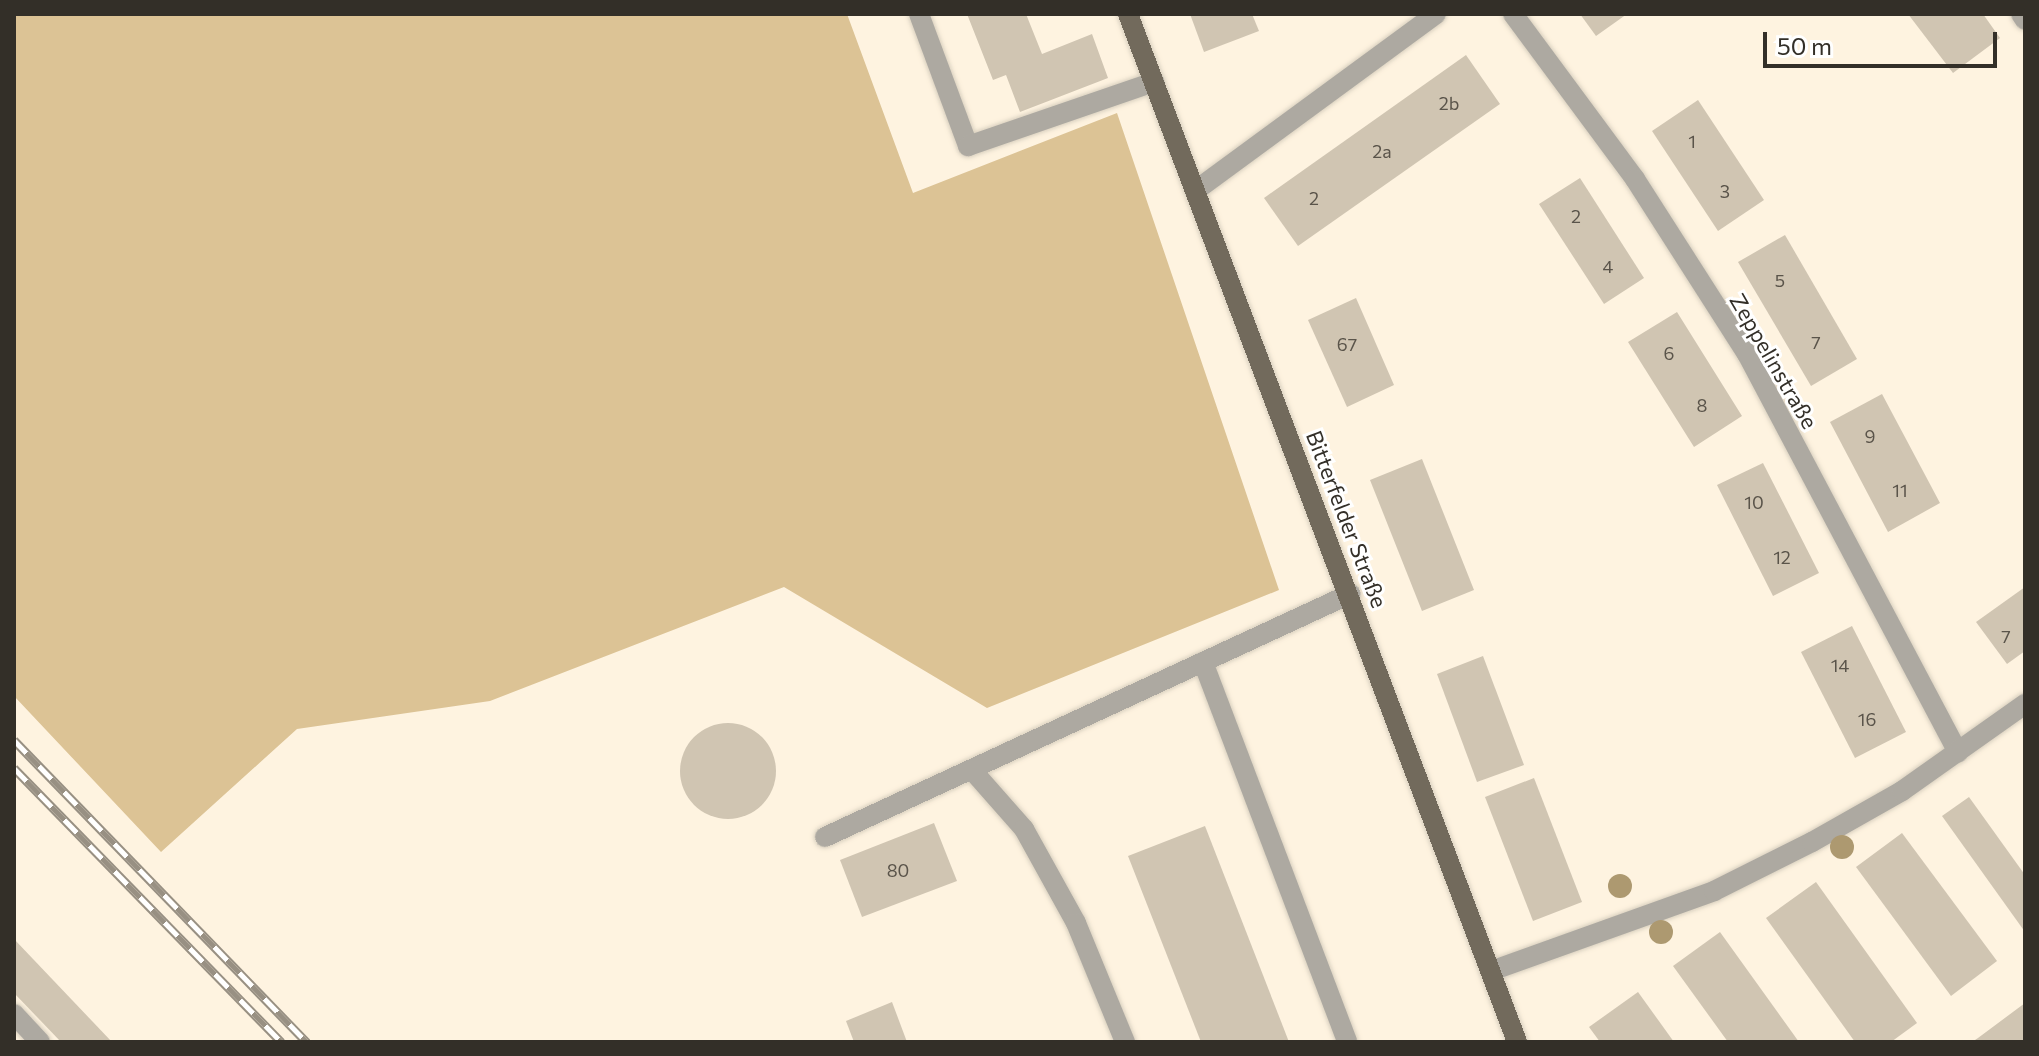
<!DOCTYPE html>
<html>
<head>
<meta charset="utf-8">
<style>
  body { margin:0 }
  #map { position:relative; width:2039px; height:1056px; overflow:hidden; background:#fef3e0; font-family:Commissioner,sans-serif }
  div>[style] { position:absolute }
  .green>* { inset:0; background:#dcc395 }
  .building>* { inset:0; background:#d0c5b2 }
  .round { border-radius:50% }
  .roads { filter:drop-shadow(0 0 2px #d9d0bf) drop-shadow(0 0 2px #d9d0bf) }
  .minor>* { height:20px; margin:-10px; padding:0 10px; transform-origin:10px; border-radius:10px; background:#ada9a1 }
  .major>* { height:20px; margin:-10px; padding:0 10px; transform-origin:10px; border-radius:10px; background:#726a5c }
  .rail>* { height:9px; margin-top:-4.5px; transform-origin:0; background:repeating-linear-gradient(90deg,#fff 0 18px,#989083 0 36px); box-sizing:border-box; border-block:2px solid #989083 }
  .trees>* { width:24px; height:24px; margin:-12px; border-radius:50%; background:#ad9970 }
  span { translate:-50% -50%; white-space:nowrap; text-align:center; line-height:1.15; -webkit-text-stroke:6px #fff; paint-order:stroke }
  .number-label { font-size:18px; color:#5a544a }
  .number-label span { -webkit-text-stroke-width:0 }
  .street-label { font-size:22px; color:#332f28 }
  .frame { position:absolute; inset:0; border:16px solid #332f28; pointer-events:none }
  .scale { position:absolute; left:1763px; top:32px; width:234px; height:36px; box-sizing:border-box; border:4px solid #332f28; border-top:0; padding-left:10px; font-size:24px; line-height:28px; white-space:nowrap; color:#332f28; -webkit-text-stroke:6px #fff; paint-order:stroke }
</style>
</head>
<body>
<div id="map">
  <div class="green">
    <i style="clip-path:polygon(14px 14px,847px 14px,913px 193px,1117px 113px,1279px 590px,987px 708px,784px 587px,490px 701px,297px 729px,161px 852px,14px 696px)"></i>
  </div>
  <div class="building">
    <i style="clip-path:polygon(967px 14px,1026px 14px,1042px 54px,1092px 34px,1108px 78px,1020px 112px,1006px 75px,993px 80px)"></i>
    <i style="clip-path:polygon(1190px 14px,1252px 14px,1259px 31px,1204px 52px)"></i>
    <i style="clip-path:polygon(1580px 14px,1627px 14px,1596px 36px)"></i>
    <i style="clip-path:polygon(1908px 14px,1983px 14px,2000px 38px,1953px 73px)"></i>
    <i style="clip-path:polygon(1466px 55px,1500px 104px,1298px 246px,1264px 198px)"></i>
    <i style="clip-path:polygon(1698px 100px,1764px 200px,1718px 231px,1652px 131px)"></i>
    <i style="clip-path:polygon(1580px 178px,1644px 278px,1604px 304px,1539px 204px)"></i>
    <i style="clip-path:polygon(1785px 235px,1857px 359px,1811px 386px,1738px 262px)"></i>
    <i style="clip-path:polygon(1356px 298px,1394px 385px,1347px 407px,1308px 320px)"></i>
    <i style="clip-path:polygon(1677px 312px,1742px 416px,1694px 447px,1628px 342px)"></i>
    <i style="clip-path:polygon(1882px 394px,1940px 503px,1888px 532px,1830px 422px)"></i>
    <i style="clip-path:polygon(1422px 459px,1474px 590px,1422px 611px,1370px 480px)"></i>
    <i style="clip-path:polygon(1763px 463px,1819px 573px,1773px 596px,1717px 485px)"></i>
    <i style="clip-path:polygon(2025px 587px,2025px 651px,2007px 664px,1976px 622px)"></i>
    <i style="clip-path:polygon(1852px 626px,1906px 732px,1855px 758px,1801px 652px)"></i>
    <i style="clip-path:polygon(1483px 656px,1524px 765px,1477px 782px,1437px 674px)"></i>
    <i class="round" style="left:680px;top:723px;width:96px;height:96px"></i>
    <i style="clip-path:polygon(1534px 778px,1582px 902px,1533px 921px,1485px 797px)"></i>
    <i style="clip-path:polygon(1969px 797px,2025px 875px,2025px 932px,1942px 816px)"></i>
    <i style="clip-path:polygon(934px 823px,957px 881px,862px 917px,840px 860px)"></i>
    <i style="clip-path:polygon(1205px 826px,1289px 1042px,1201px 1042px,1128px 856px)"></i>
    <i style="clip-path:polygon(1902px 833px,1997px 961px,1951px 996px,1856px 867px)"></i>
    <i style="clip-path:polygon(1816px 882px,1917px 1023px,1891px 1042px,1855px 1042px,1766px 918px)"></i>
    <i style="clip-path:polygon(1720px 932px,1799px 1042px,1728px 1042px,1673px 966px)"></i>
    <i style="clip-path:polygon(14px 939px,112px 1042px,61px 1042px,14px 993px)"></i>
    <i style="clip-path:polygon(1638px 992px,1674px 1042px,1600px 1042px,1589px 1027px)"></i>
    <i style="clip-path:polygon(892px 1002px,907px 1042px,854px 1042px,846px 1021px)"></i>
    <i style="clip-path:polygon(2025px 1003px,2025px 1042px,1972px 1042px,1978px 1038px)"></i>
  </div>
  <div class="roads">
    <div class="minor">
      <i style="left:919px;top:14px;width:141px;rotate:69.6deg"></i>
      <i style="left:968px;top:146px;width:197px;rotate:-19deg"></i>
      <i style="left:1513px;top:14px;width:205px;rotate:53.5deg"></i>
      <i style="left:1635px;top:179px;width:208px;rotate:57.4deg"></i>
      <i style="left:1747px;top:354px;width:451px;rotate:62.1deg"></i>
      <i style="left:2021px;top:14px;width:7px;rotate:56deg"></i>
      <i style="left:1195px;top:191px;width:299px;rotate:-36.3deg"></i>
      <i style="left:1203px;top:662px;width:406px;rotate:69.2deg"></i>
      <i style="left:972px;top:770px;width:79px;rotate:48.6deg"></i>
      <i style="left:1024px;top:829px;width:107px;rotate:61deg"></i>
      <i style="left:1076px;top:923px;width:129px;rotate:67.6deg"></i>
      <i style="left:825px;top:837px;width:579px;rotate:-24.84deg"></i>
      <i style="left:1491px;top:971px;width:237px;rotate:-19.7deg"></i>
      <i style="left:1714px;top:891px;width:110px;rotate:-26.6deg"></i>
      <i style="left:1812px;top:842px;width:103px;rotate:-29.5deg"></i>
      <i style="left:1902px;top:791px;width:151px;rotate:-35.3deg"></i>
      <i style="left:14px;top:1014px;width:38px;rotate:47deg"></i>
    </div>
    <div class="major">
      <i style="left:1128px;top:14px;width:1099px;rotate:69.27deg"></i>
    </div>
  </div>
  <div class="rail">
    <i style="left:14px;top:740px;width:421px;rotate:45.9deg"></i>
    <i style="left:14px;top:768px;width:383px;rotate:45.7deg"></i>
  </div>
  <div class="trees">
    <i style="left:1842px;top:847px"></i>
    <i style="left:1620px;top:886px"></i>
    <i style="left:1661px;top:932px"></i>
  </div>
  <div class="number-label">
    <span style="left:1449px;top:103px">2b</span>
    <span style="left:1692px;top:141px">1</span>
    <span style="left:1382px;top:151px">2a</span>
    <span style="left:1725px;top:191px">3</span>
    <span style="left:1314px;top:198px">2</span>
    <span style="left:1576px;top:216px">2</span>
    <span style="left:1608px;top:266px">4</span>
    <span style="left:1780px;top:280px">5</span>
    <span style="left:1816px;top:342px">7</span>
    <span style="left:1347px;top:344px">67</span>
    <span style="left:1669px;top:353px">6</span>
    <span style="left:1702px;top:405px">8</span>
    <span style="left:1870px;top:436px">9</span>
    <span style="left:1900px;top:490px">11</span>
    <span style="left:1754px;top:502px">10</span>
    <span style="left:1782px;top:557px">12</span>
    <span style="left:2006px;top:636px">7</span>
    <span style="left:1840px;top:665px">14</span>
    <span style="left:1867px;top:719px">16</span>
    <span style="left:898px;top:870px">80</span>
  </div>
  <div class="street-label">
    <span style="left:1774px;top:361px;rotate:60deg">Zeppelinstraße</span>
    <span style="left:1347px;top:519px;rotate:69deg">Bitterfelder Straße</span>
  </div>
  <div class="frame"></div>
  <div class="scale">50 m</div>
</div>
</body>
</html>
